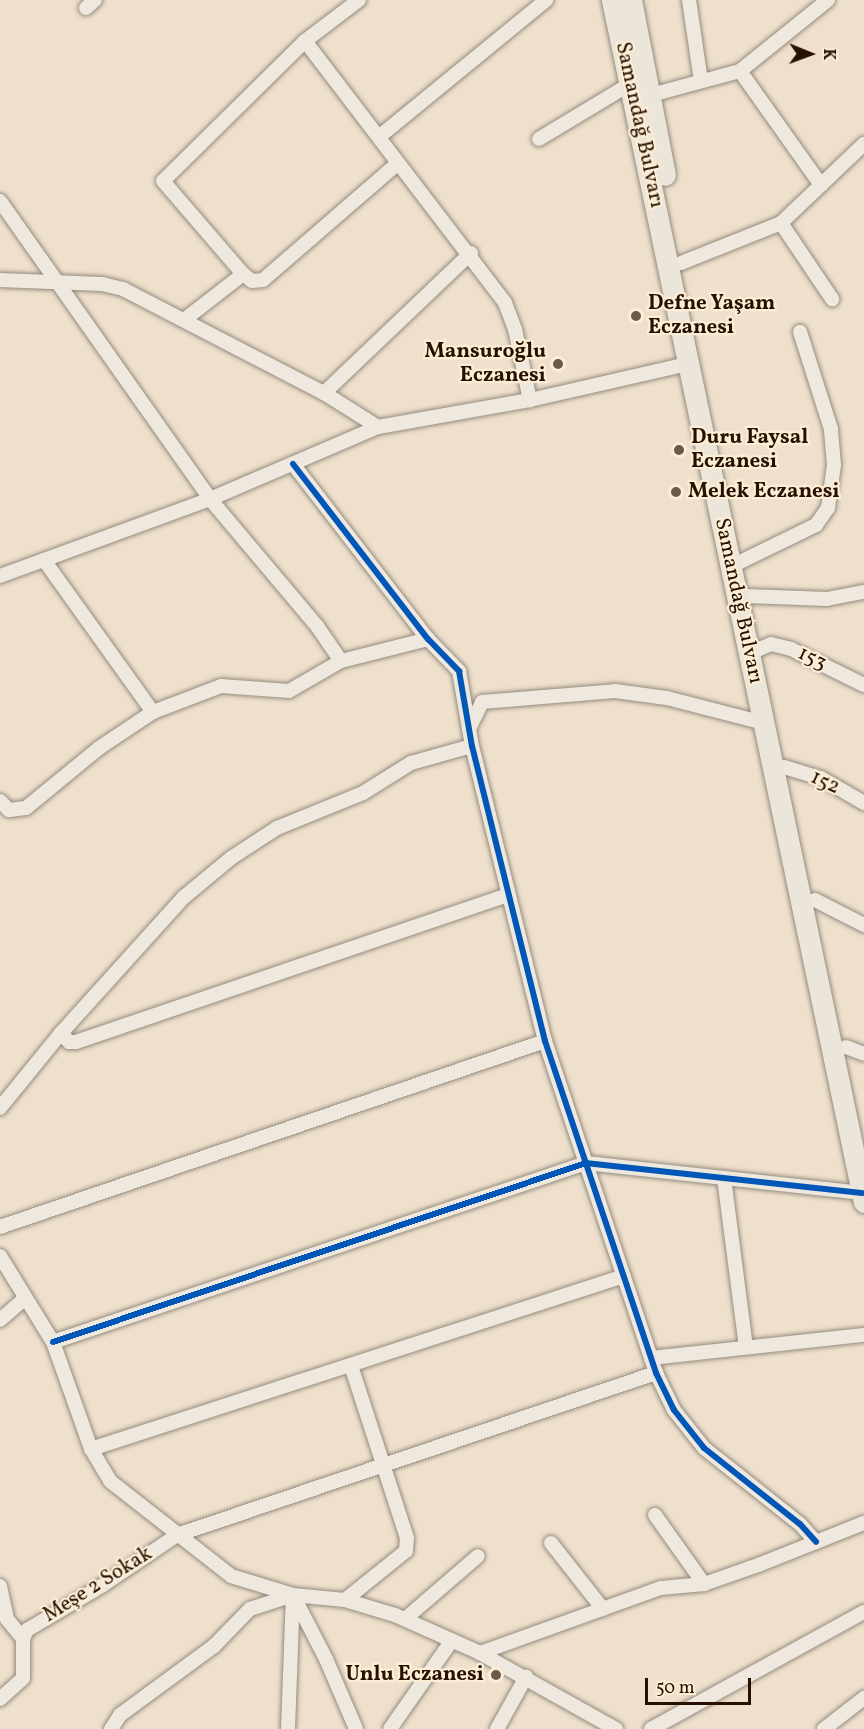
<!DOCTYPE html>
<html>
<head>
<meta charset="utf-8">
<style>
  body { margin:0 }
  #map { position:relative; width:864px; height:1729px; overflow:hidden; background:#eee0cc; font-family:Vollkorn,serif }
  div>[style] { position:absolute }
  .roads { filter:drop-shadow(0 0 2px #958b7e) drop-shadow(0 0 2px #958b7e) }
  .minor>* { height:14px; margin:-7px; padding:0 7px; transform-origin:7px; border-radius:7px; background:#efe8df }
  .highway>* { height:21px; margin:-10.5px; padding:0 10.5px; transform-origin:10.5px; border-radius:10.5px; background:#ece5da }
  .cycleway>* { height:6px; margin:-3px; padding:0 3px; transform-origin:3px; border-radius:3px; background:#0057b8 }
  .dots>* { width:16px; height:16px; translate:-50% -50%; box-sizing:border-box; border:3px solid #fcedd5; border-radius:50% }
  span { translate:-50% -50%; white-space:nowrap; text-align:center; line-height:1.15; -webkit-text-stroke:4.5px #fcedd5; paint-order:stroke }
  .street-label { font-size:21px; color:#261002 }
  .poi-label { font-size:21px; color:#261002; font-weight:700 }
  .left { translate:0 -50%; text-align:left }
  .right { translate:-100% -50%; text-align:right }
  .north { position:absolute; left:780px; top:24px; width:60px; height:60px; -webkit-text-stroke:4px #fcedd5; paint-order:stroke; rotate:91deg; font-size:16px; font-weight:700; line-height:24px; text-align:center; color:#261002 }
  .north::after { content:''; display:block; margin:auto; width:21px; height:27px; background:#261002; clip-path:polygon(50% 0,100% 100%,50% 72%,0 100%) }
  .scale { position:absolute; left:645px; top:1678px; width:106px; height:27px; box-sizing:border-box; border:3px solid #261002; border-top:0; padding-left:8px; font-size:18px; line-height:21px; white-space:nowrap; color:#261002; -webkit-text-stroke:4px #fcedd5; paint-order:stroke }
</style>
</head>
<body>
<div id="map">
  <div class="roads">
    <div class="minor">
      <i style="left:359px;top:0;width:68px;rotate:142.8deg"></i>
      <i style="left:305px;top:41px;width:199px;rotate:135.4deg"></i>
      <i style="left:163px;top:181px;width:123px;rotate:49.3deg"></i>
      <i style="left:243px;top:274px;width:11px;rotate:38deg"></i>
      <i style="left:252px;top:281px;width:11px;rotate:-5deg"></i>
      <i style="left:263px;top:280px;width:177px;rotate:-40.9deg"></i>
      <i style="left:689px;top:0;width:82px;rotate:81.6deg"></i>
      <i style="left:86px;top:8px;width:12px;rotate:-42deg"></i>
      <i style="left:305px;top:41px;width:330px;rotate:52.6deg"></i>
      <i style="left:505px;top:303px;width:28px;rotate:69deg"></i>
      <i style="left:515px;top:329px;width:73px;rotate:78.1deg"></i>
      <i style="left:740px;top:71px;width:140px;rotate:54.6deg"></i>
      <i style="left:651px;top:95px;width:92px;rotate:-15.1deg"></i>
      <i style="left:740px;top:71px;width:113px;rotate:-38.9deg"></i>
      <i style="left:380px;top:136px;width:215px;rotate:-39.3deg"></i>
      <i style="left:539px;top:139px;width:109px;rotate:-31.1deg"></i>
      <i style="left:0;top:201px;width:365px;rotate:54.8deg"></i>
      <i style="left:210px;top:499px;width:166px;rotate:49.9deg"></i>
      <i style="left:317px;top:626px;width:42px;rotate:55.6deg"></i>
      <i style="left:781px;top:223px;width:92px;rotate:56.1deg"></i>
      <i style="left:681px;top:263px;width:108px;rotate:-21.8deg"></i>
      <i style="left:781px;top:223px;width:115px;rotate:-43.6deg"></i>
      <i style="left:0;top:280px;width:102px;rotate:2.2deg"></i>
      <i style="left:102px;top:284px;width:22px;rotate:13deg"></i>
      <i style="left:123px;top:289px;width:226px;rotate:27.4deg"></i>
      <i style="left:324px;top:393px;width:64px;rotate:32.2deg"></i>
      <i style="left:378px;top:427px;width:154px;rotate:-10.1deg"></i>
      <i style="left:530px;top:400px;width:161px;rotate:-12.9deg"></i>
      <i style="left:184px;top:320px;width:75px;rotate:-37.9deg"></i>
      <i style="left:324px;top:393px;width:203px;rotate:-43.6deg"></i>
      <i style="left:293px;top:464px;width:221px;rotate:52.4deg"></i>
      <i style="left:428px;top:639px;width:45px;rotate:45.9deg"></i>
      <i style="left:459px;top:671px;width:76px;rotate:80.2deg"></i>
      <i style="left:472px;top:746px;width:304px;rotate:76.1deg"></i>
      <i style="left:545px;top:1041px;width:350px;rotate:71.5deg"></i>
      <i style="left:656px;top:1373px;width:41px;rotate:64.1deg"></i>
      <i style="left:674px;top:1410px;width:48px;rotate:51.7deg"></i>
      <i style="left:704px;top:1448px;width:122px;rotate:38.4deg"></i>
      <i style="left:800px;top:1524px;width:24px;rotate:48deg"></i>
      <i style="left:44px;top:560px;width:187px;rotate:54.4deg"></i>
      <i style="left:738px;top:563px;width:87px;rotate:-26deg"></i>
      <i style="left:816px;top:525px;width:21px;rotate:-55deg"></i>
      <i style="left:828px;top:508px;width:43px;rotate:-82.1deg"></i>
      <i style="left:834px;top:465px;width:36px;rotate:-95deg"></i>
      <i style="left:831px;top:429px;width:102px;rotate:-107.7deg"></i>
      <i style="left:0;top:576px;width:224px;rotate:-20.1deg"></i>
      <i style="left:210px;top:499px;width:183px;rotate:-23.2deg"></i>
      <i style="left:746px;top:596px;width:81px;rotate:2.1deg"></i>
      <i style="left:827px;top:599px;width:38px;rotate:-11deg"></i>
      <i style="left:757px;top:650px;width:15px;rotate:-23deg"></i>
      <i style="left:771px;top:644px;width:21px;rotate:14deg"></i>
      <i style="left:791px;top:649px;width:81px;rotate:26.3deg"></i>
      <i style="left:469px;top:729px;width:30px;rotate:-64deg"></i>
      <i style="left:482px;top:702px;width:133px;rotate:-4.7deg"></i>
      <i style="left:615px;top:691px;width:52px;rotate:7.7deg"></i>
      <i style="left:667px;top:698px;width:100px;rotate:14.5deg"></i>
      <i style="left:784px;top:767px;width:39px;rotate:17deg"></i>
      <i style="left:821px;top:778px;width:50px;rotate:30.2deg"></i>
      <i style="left:0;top:801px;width:13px;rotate:45deg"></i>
      <i style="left:9px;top:810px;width:17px;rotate:-7deg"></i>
      <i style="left:26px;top:808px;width:94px;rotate:-39.4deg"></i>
      <i style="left:99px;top:748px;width:65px;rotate:-33.7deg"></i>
      <i style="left:153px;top:712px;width:73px;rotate:-20.9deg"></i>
      <i style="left:221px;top:686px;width:68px;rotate:4.2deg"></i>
      <i style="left:289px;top:691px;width:60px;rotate:-30deg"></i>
      <i style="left:341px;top:661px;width:90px;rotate:-14.2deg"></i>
      <i style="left:815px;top:900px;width:55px;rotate:27deg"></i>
      <i style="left:61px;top:1033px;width:12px;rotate:48deg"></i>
      <i style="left:69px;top:1042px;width:7px"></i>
      <i style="left:76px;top:1042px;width:455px;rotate:-18.8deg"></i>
      <i style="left:846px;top:1047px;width:19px;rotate:21deg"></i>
      <i style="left:0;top:1108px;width:97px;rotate:-50.9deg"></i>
      <i style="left:61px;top:1033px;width:183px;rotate:-47.9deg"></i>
      <i style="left:184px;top:897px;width:61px;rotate:-39.7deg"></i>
      <i style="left:231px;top:858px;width:55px;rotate:-33.1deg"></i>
      <i style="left:277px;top:828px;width:93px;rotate:-22.1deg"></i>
      <i style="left:363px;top:793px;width:57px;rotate:-32deg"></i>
      <i style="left:411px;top:763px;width:63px;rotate:-15.6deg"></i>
      <i style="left:724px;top:1178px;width:170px;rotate:82.6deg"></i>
      <i style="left:0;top:1227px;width:576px;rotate:-18.84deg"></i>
      <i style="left:0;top:1256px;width:101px;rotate:58.4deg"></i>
      <i style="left:53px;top:1342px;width:114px;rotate:70.4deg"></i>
      <i style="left:91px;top:1449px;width:37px;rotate:59deg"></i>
      <i style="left:110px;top:1481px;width:154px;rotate:38.1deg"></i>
      <i style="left:231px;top:1576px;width:65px;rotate:17deg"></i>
      <i style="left:293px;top:1595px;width:52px;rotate:5.5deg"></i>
      <i style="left:345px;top:1600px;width:52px;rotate:16.7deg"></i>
      <i style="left:395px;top:1615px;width:93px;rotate:24.1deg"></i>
      <i style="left:480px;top:1653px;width:156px;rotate:29.2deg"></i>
      <i style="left:0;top:1320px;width:32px;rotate:-41deg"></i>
      <i style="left:53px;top:1342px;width:562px;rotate:-18.56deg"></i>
      <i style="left:586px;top:1163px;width:278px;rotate:6.2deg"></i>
      <i style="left:651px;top:1358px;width:214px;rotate:-6.2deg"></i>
      <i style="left:91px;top:1449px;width:560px;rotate:-17.98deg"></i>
      <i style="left:655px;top:1515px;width:85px;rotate:54.6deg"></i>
      <i style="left:551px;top:1543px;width:84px;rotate:51.8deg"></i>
      <i style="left:0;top:1586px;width:34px;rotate:78deg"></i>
      <i style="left:7px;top:1619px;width:26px;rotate:51deg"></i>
      <i style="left:293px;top:1595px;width:72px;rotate:62.7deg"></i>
      <i style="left:326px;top:1659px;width:76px;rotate:66.8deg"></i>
      <i style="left:345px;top:1600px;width:78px;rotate:-38.8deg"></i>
      <i style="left:406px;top:1551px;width:13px;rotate:-86deg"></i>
      <i style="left:407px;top:1538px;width:181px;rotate:-108deg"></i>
      <i style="left:405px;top:1619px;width:96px;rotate:-40.8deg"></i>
      <i style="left:480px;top:1653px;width:192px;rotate:-19.8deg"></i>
      <i style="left:661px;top:1588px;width:43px;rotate:-5.3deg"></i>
      <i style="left:704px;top:1584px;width:60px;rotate:-19.3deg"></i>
      <i style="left:761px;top:1564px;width:111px;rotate:-21.7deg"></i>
      <i style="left:0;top:1699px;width:31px;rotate:-42deg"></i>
      <i style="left:23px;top:1678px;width:39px;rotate:-90deg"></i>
      <i style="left:23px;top:1639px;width:10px;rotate:-66deg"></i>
      <i style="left:27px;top:1630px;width:88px;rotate:-30.6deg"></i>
      <i style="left:103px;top:1585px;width:89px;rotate:-34deg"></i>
      <i style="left:177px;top:1535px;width:506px;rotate:-18.69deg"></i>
      <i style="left:111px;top:1729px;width:17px;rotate:-57deg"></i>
      <i style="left:120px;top:1715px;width:117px;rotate:-36.3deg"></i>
      <i style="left:214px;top:1646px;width:52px;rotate:-45.8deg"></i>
      <i style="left:250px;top:1609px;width:45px;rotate:-18deg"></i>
      <i style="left:288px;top:1729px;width:134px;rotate:-87.9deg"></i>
      <i style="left:390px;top:1729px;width:108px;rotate:-55.1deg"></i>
      <i style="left:497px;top:1729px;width:60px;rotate:-60.9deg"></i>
      <i style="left:651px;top:1729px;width:243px;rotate:-28.8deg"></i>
      <i style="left:824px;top:1729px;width:51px;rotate:-37.8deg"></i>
    </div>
    <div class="highway">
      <i style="left:612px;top:0;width:1228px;rotate:78.16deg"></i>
      <i style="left:631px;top:0;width:178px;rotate:79deg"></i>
    </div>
  </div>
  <div class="cycleway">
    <i style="left:293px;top:464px;width:221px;rotate:52.4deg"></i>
    <i style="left:428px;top:639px;width:45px;rotate:45.9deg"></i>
    <i style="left:459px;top:671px;width:76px;rotate:80.2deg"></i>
    <i style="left:472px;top:746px;width:304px;rotate:76.1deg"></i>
    <i style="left:545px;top:1041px;width:350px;rotate:71.5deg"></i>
    <i style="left:656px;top:1373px;width:41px;rotate:64.1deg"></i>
    <i style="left:674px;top:1410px;width:48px;rotate:51.7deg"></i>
    <i style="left:704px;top:1448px;width:122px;rotate:38.4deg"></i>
    <i style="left:800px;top:1524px;width:24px;rotate:48deg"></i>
    <i style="left:53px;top:1342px;width:562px;rotate:-18.56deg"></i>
    <i style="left:586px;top:1163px;width:278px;rotate:6.2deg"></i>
  </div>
  <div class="dots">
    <i style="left:636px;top:316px;background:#6c5949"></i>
    <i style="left:558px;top:364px;background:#6c5949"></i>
    <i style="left:679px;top:450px;background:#6c5949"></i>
    <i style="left:676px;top:492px;background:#6c5949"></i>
    <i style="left:496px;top:1675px;background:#6c5949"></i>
  </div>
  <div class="street-label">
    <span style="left:639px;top:125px;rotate:78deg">Samandağ Bulvarı</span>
    <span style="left:738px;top:601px;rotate:78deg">Samandağ Bulvarı</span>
    <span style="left:812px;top:659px;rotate:26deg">153</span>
    <span style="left:825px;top:783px;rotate:25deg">152</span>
    <span style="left:98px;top:1585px;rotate:-32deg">Meşe 2 Sokak</span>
  </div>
  <div class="poi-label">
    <span class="left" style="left:648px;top:316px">Defne Yaşam<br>Eczanesi</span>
    <span class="right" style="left:546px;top:364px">Mansuroğlu<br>Eczanesi</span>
    <span class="left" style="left:691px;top:450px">Duru Faysal<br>Eczanesi</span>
    <span class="left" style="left:688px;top:492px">Melek Eczanesi</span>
    <span class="right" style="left:484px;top:1675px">Unlu Eczanesi</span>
  </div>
  <div class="north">K</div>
  <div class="scale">50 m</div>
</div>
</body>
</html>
